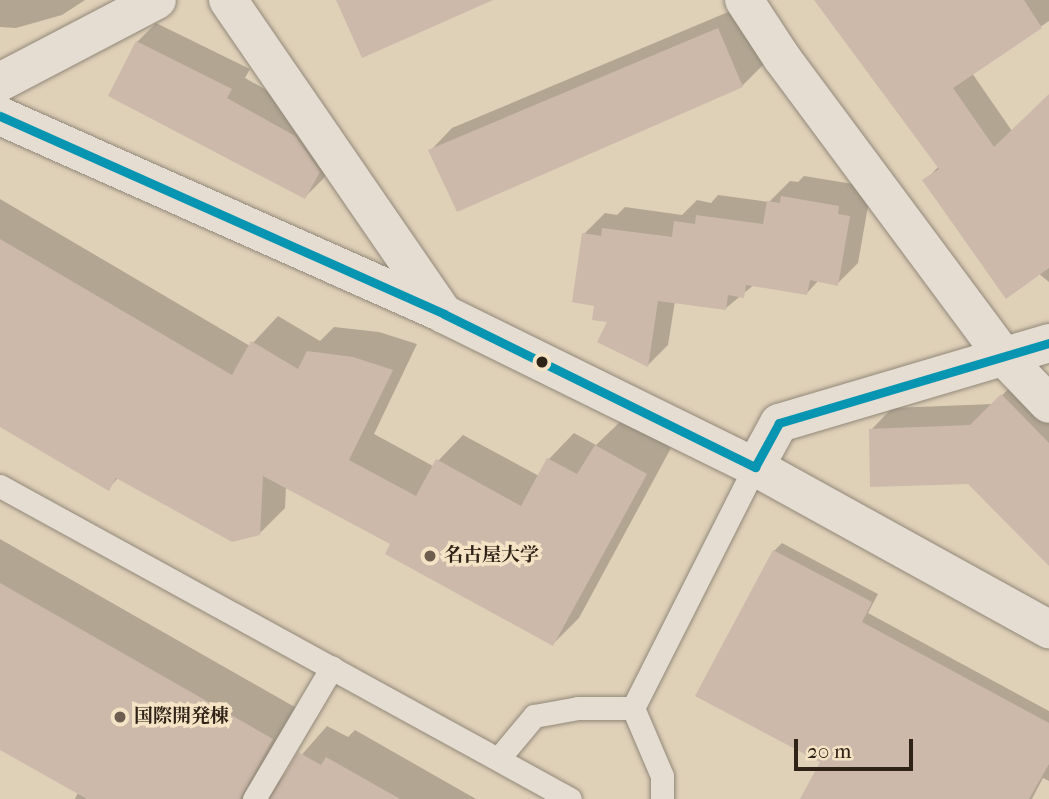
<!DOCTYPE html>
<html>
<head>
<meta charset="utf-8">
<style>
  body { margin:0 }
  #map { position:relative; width:1049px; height:799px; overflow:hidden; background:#dfd0b8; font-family:"IM FELL French Canon","Noto Serif JP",serif }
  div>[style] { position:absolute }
  .shadow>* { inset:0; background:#0003 }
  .building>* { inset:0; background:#ccb9aa }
  .roads { filter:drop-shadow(0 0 2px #928879) drop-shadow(0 0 2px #928879) }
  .service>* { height:23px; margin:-11.5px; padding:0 11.5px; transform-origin:11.5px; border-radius:11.5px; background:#e5ddd1 }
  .minor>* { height:38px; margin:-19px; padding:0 19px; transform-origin:19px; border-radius:19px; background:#e5ddd1 }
  .tertiary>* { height:38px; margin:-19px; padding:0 19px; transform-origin:19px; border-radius:19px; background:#e5ddd1 }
  .bus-1>* { height:9px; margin:-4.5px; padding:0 4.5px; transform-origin:4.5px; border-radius:4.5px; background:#0795b2 }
  .dots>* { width:19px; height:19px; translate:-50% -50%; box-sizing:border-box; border:4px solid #f5e3c6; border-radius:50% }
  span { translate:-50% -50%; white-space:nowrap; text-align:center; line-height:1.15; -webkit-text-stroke:7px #f5e3c6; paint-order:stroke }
  .poi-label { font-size:19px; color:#2f2216; font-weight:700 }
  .left { translate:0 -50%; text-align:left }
  .scale { position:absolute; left:794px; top:739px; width:119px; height:32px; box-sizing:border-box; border:4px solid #2f2216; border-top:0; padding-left:9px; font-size:21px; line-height:24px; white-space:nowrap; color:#2f2216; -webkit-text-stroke:5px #f5e3c6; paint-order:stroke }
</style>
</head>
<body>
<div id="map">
  <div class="shadow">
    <i style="clip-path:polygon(0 0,85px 0,62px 15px,16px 28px,0 27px)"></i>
    <i style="clip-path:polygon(819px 0,1049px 0,1049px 21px,972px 73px,1012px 131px,1049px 96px,1049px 282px,925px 181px,939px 166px)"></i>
    <i style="clip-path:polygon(740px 7px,764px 64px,742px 86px,431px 150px,452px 128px)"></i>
    <i style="clip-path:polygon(156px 23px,250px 69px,245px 78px,314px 117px,338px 152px,324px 178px,305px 197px,137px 42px)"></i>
    <i style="clip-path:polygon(804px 176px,859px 185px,858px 193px,870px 195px,858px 263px,837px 284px,819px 280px,807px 293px,755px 284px,726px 308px,675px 301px,668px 345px,648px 365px,596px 304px,584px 234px,605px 213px,617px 215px,625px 207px,682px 215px,697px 200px,711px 203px,718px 195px,769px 202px,790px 181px,798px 182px)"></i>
    <i style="clip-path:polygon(0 199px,250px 346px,278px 316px,320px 341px,334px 327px,379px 332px,417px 344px,374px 434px,433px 466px,463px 435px,539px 476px,549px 459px,574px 433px,596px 445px,622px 420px,671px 448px,579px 618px,553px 644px,393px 543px,286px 486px,285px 508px,259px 534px,119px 477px,109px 488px,0 424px)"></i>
    <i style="clip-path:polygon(1024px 374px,1049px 399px,1049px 563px,968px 482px,871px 430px,892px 408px,993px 404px)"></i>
    <i style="clip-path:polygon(0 539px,300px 710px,276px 784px,327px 726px,348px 737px,355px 730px,476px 799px,75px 799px,78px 792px,0 748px)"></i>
    <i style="clip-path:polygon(782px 543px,878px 594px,868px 613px,1049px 711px,1049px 781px,1043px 778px,1032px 799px,802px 799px,822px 762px,774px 551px)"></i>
  </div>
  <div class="building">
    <i style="clip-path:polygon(336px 0,493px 0,362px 58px)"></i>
    <i style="clip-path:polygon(814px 0,1024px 0,1042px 28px,953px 88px,994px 147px,1049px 94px,1049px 268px,1006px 299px,922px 180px,939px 169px)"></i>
    <i style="clip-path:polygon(718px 28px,743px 87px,457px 212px,428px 150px)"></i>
    <i style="clip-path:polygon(136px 41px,232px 89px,227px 98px,295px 136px,320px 172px,305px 199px,108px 96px)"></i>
    <i style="clip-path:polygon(781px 196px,839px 206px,838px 214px,850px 216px,838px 286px,810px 280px,807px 295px,746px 285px,744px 298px,728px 295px,726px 310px,658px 301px,648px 367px,597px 342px,607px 322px,592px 320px,594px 306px,572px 302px,582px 233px,601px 236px,602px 228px,672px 237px,674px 221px,695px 224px,696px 215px,763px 224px,767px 201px,780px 203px)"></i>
    <i style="clip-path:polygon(0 239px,232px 375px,251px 341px,298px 369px,307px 351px,353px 357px,393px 370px,349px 460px,416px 496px,436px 459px,521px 506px,547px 458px,577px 474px,595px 445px,647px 474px,553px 646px,385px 554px,390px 544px,263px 476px,260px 535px,232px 542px,116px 478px,109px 491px,0 427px)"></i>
    <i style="clip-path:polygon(1001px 394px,1049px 443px,1049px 566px,968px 484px,870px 487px,869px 429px,970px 425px)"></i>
    <i style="clip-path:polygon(773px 550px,872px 602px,862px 622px,1049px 723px,1049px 764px,1029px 799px,800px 799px,820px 762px,695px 696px)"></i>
    <i style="clip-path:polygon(0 583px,273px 739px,240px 799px,87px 799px,0 750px)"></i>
    <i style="clip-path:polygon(298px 752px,321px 765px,326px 757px,400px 799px,270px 799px)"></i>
  </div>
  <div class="roads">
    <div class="service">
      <i style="left:0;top:486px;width:650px;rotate:28.77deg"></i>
      <i style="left:633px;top:708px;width:270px;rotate:-63.2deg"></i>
      <i style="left:633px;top:708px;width:74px;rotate:66.9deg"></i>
      <i style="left:662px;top:776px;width:23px;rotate:90deg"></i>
      <i style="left:499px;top:758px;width:55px;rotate:-50.2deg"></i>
      <i style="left:534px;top:716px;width:45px;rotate:-10.3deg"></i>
      <i style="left:578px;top:708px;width:55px"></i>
      <i style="left:254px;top:799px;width:153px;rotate:-59.4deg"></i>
    </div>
    <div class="minor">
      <i style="left:228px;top:0;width:381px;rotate:55.5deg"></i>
      <i style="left:744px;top:0;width:69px;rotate:56.8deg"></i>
      <i style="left:782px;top:58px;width:371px;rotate:53.4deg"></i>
      <i style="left:1003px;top:356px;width:66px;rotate:46.2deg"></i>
      <i style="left:0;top:82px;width:177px;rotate:-27.6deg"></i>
    </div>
    <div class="tertiary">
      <i style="left:0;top:116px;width:486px;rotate:24deg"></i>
      <i style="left:444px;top:314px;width:347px;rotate:26.2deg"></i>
      <i style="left:755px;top:467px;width:336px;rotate:28.9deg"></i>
      <i style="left:755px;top:467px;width:50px;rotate:-61.4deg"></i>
      <i style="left:779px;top:423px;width:282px;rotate:-16.5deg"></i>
    </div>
  </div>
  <div class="bus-1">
    <i style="left:0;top:116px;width:486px;rotate:24deg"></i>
    <i style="left:444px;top:314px;width:347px;rotate:26.2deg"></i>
    <i style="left:755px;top:467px;width:50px;rotate:-61.4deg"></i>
    <i style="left:779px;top:423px;width:282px;rotate:-16.5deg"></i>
  </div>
  <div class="dots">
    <i style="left:542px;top:362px;background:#2f2216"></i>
    <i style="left:430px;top:556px;background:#6d5f4f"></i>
    <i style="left:120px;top:717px;background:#6d5f4f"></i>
  </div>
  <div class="poi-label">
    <span class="left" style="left:444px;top:556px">名古屋大学</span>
    <span class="left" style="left:134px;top:717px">国際開発棟</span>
  </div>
  <div class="scale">20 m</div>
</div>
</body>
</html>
